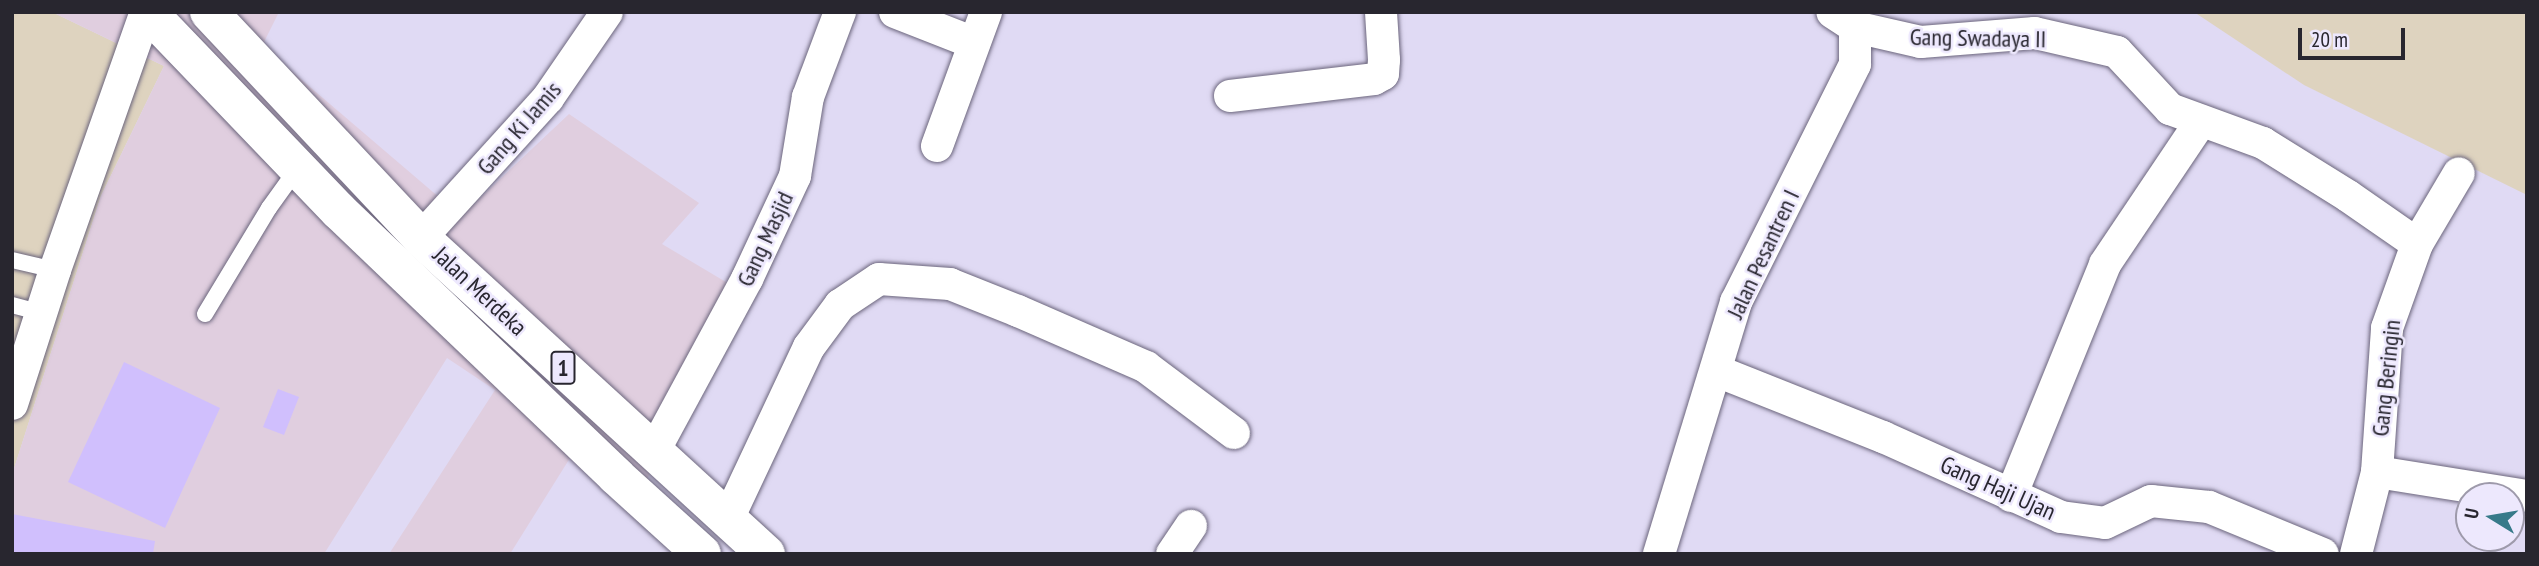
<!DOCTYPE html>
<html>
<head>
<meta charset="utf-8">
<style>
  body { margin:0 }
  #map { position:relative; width:2539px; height:566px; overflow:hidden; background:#e0daf4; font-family:"PT Sans Narrow",sans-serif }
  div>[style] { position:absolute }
  .industrial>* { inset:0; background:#ded3bf }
  .education>* { inset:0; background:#e0cedf }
  .building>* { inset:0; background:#d0bffd }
  .roads { filter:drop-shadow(0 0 2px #6b657c) drop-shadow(0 0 2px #6b657c) }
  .service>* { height:16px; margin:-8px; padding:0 8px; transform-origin:8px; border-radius:8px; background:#fff }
  .minor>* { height:32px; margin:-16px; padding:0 16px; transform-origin:16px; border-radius:16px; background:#fff }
  .trunk>* { height:38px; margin:-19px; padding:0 19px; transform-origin:19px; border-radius:19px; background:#fff }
  span { translate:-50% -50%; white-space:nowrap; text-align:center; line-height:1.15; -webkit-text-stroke:5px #ede8fd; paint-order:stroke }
  .shield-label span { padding:2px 5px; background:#ede8fd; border:2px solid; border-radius:5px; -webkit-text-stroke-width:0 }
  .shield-label { font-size:23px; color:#28262f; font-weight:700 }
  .street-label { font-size:24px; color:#28262f }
  .frame { position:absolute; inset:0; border:14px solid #28262f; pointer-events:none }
  .north { position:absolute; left:2455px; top:482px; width:70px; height:70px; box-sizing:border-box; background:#ede8fd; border:2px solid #9e9aab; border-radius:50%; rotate:281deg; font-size:19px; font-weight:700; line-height:28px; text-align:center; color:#28262f }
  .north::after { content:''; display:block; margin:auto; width:24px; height:32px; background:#377a8a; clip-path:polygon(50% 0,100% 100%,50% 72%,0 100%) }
  .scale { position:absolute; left:2298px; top:28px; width:107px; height:32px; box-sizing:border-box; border:4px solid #28262f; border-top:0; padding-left:9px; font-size:21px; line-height:24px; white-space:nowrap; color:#28262f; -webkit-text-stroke:5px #ede8fd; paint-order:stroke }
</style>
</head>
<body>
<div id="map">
  <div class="industrial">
    <i style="clip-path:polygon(12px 12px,52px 12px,164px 66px,101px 196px,12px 475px)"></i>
    <i style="clip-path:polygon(2194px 12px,2527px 12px,2527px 195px,2304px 85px)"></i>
  </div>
  <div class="education">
    <i style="clip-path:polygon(52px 12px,279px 12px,262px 46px,461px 216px,569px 114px,699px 203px,662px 244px,741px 291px,631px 511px,570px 458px,510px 554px,389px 554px,495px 390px,447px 358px,324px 554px,12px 554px,12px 475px,101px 196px,164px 66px)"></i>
  </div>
  <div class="building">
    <i style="clip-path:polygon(124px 362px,220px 408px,165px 528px,68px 482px)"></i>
    <i style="clip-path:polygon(278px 389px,299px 397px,284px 435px,263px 427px)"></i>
    <i style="clip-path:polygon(12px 514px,155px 541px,153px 554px,12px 554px)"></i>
  </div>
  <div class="roads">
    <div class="service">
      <i style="left:12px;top:260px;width:44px;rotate:13.1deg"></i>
      <i style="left:12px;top:305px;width:30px;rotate:15deg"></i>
      <i style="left:205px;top:314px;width:124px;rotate:-58.9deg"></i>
      <i style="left:269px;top:208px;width:48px;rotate:-54.3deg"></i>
    </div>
    <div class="minor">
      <i style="left:895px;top:12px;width:85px;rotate:21.4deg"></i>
      <i style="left:1855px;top:27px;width:68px;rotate:12.8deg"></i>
      <i style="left:1921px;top:42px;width:114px;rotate:-4.5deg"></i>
      <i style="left:2035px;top:33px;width:84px;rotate:13deg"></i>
      <i style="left:2117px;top:52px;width:78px;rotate:47.1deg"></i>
      <i style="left:2170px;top:109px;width:99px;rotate:20.1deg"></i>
      <i style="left:2263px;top:143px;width:100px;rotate:31.9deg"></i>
      <i style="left:2348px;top:196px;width:84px;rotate:34.8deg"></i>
      <i style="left:1230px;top:96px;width:145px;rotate:-6.7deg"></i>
      <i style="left:1374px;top:79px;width:10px;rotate:-29deg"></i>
      <i style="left:1383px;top:74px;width:14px;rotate:-86deg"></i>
      <i style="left:1384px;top:60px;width:48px;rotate:-93.6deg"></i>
      <i style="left:937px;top:146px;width:143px;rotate:-69.9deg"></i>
      <i style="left:421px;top:238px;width:189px;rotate:-47.8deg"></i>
      <i style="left:548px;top:98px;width:104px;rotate:-55.5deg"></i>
      <i style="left:1717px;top:371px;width:179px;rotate:21.7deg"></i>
      <i style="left:1883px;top:437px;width:195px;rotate:24.2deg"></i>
      <i style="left:2061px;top:517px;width:44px;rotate:7.8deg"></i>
      <i style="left:2105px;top:523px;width:51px;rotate:-25.6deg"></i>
      <i style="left:2151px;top:501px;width:58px;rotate:5.9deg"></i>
      <i style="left:2209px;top:507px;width:123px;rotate:22.4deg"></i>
      <i style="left:12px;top:404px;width:141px;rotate:-72.2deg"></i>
      <i style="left:55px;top:270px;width:274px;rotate:-70.6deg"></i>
      <i style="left:654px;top:451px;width:196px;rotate:-61.6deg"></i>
      <i style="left:747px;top:279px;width:114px;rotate:-65deg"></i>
      <i style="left:795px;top:176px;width:80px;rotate:-80.7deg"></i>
      <i style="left:808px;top:97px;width:91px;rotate:-69.4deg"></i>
      <i style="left:2377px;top:472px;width:152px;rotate:9.1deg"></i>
      <i style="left:2011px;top:496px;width:250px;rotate:-67.9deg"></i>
      <i style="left:2105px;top:264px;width:172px;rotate:-56.1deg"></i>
      <i style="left:727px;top:521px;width:192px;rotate:-64.8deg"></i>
      <i style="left:809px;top:347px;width:52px;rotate:-53.6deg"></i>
      <i style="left:840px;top:305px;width:47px;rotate:-33.7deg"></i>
      <i style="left:879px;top:279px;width:71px;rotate:4deg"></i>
      <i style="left:950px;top:284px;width:73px;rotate:21.7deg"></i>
      <i style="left:1018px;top:311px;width:140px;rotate:23.6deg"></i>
      <i style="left:1146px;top:367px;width:110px;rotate:36.9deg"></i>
      <i style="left:1172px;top:554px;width:34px;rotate:-56deg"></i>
      <i style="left:1659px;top:554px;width:264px;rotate:-73deg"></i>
      <i style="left:1736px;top:302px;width:266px;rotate:-63.4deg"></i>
      <i style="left:1855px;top:64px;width:37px;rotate:-90deg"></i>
      <i style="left:1855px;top:27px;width:27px;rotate:-147deg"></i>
      <i style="left:2356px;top:554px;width:85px;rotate:-75.6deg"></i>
      <i style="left:2377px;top:472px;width:144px;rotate:-86deg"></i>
      <i style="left:2387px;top:328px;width:89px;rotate:-70.3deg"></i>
      <i style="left:2417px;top:244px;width:82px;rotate:-59.4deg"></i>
    </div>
    <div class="trunk">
      <i style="left:148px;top:12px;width:276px;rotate:46.2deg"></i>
      <i style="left:339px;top:211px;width:383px;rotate:43.7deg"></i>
      <i style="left:616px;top:476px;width:116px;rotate:42.2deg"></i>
      <i style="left:209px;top:12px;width:310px;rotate:46.8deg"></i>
      <i style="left:421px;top:238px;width:468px;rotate:42.5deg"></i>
    </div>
  </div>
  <div class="shield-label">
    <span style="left:563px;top:368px">1</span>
  </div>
  <div class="street-label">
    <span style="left:1978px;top:38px;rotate:1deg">Gang Swadaya II</span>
    <span style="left:519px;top:128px;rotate:-49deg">Gang Ki Jamis</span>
    <span style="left:765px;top:239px;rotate:-65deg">Gang Masjid</span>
    <span style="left:1763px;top:254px;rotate:-65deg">Jalan Pesantren I</span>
    <span style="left:480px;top:291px;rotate:43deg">Jalan Merdeka</span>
    <span style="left:2386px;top:378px;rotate:-84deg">Gang Beringin</span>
    <span style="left:1998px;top:488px;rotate:24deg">Gang Haji Ujan</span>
  </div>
  <div class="frame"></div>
  <div class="north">U</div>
  <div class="scale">20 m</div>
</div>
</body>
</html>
